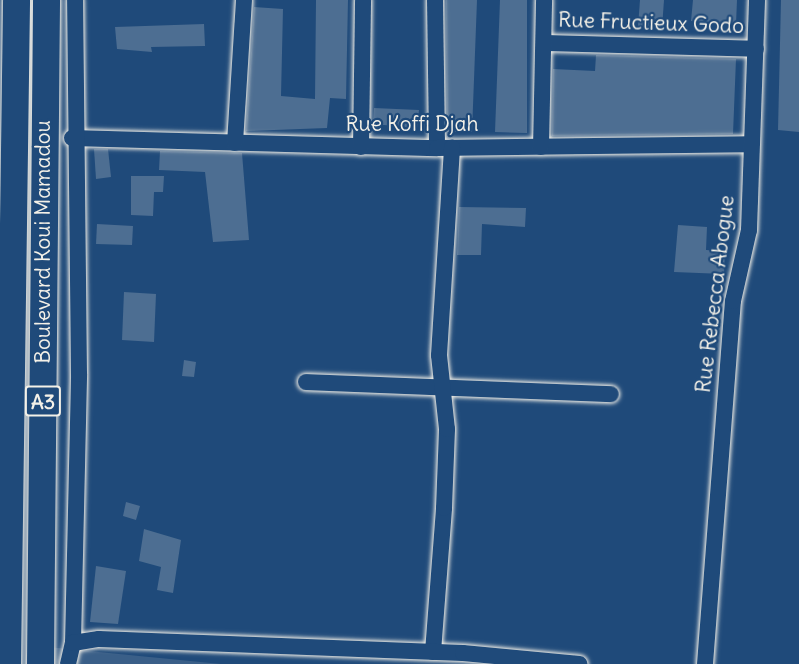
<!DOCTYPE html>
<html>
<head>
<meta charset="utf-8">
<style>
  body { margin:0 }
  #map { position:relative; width:799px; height:664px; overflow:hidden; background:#1f4a7a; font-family:Delius,sans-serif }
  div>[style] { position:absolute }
  .green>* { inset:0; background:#3a5f88 }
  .building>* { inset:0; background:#4d6e92 }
  .roads { filter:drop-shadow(0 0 2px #f4f1e8) drop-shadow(0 0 2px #f4f1e8) }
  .minor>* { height:16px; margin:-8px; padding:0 8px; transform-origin:8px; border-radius:8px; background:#1f4a7a }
  .primary>* { height:27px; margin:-13.5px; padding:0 13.5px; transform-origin:13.5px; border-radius:13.5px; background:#1f4a7a }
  span { translate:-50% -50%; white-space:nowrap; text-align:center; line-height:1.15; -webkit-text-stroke:4.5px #1f4a7a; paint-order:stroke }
  .shield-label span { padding:2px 4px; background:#1f4a7a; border:2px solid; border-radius:4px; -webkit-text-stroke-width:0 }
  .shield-label { font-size:20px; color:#f4f1e8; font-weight:700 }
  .street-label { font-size:21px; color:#f4f1e8 }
</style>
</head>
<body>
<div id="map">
  <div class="green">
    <i style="clip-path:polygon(27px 645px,221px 664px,25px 664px)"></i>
  </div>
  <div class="building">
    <i style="clip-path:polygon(316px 0,348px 0,346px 99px,330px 98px,327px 128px,246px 131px,254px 7px,283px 9px,281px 96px,315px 99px)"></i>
    <i style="clip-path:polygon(446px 0,477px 0,472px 132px,447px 132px)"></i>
    <i style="clip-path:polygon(500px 0,527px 0,527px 133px,495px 132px)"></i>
    <i style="clip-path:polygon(640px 0,664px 0,662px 28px,638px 27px)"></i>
    <i style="clip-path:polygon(693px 0,737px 0,736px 24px,691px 21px)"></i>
    <i style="clip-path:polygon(781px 0,799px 0,799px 132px,778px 130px)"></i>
    <i style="clip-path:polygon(204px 24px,205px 46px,151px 47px,152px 52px,117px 49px,115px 27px)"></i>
    <i style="clip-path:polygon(596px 55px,736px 59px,733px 134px,552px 136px,553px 69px,595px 71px)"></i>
    <i style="clip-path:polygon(374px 108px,419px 110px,417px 128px,373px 124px)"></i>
    <i style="clip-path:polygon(94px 149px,108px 149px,111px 177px,96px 179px)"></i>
    <i style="clip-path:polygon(160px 151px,242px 153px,249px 240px,213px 242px,205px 172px,159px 170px)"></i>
    <i style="clip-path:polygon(131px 176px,164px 176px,163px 192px,154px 192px,153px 216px,131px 215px)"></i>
    <i style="clip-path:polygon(459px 207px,526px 208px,525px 227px,482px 224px,481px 255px,457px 255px)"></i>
    <i style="clip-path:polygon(97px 224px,133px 226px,132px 245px,96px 244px)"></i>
    <i style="clip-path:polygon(678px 225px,707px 227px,706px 250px,725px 251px,724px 274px,674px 272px)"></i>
    <i style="clip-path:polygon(124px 292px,156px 294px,154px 342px,122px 340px)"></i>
    <i style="clip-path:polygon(184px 360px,196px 362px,194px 377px,182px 376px)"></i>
    <i style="clip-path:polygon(126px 502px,140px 506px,136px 520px,123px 516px)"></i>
    <i style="clip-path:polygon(144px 529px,181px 540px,173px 593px,157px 590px,161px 567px,139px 561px)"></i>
    <i style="clip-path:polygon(96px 566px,126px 571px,118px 624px,90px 622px)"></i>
  </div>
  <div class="roads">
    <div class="minor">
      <i style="left:435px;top:0;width:148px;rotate:89.2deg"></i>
      <i style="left:545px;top:43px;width:211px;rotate:1.6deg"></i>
      <i style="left:72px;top:138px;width:365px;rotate:1.6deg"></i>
      <i style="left:437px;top:148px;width:314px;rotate:-0.7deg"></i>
      <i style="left:235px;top:143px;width:143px;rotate:-86.4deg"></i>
      <i style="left:361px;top:147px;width:147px;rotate:-89.2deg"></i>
      <i style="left:541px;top:147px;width:147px;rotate:-88.8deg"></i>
      <i style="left:306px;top:382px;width:305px;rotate:2.3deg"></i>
      <i style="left:73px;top:643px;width:269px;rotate:-88.7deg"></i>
      <i style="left:79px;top:374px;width:374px;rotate:-90.6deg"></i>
      <i style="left:433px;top:652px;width:144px;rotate:-85.6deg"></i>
      <i style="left:444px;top:508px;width:79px;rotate:-87.8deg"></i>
      <i style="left:447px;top:429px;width:74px;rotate:-96.2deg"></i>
      <i style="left:439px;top:355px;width:208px;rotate:-86.4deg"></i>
      <i style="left:68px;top:664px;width:22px;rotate:-77deg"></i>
      <i style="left:73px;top:643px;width:26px;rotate:-9deg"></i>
      <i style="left:99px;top:639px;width:364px;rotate:2.2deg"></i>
      <i style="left:463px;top:653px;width:117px;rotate:5.4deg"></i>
      <i style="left:705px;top:664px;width:364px;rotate:-85.6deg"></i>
      <i style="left:733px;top:301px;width:73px;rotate:-77.3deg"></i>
      <i style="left:749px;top:230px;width:230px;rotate:-88deg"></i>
    </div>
    <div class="primary">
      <i style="left:7px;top:664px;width:664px;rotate:-89.22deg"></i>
      <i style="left:40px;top:664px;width:664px;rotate:-89.48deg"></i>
    </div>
  </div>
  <div class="shield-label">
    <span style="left:43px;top:401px">A3</span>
  </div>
  <div class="street-label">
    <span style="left:651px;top:23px;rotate:2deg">Rue Fructieux Godo</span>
    <span style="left:412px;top:124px">Rue Koffi Djah</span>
    <span style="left:43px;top:242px;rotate:-90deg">Boulevard Koui Mamadou</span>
    <span style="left:715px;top:294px;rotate:-83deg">Rue Rebecca Abogue</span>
  </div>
</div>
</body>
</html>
